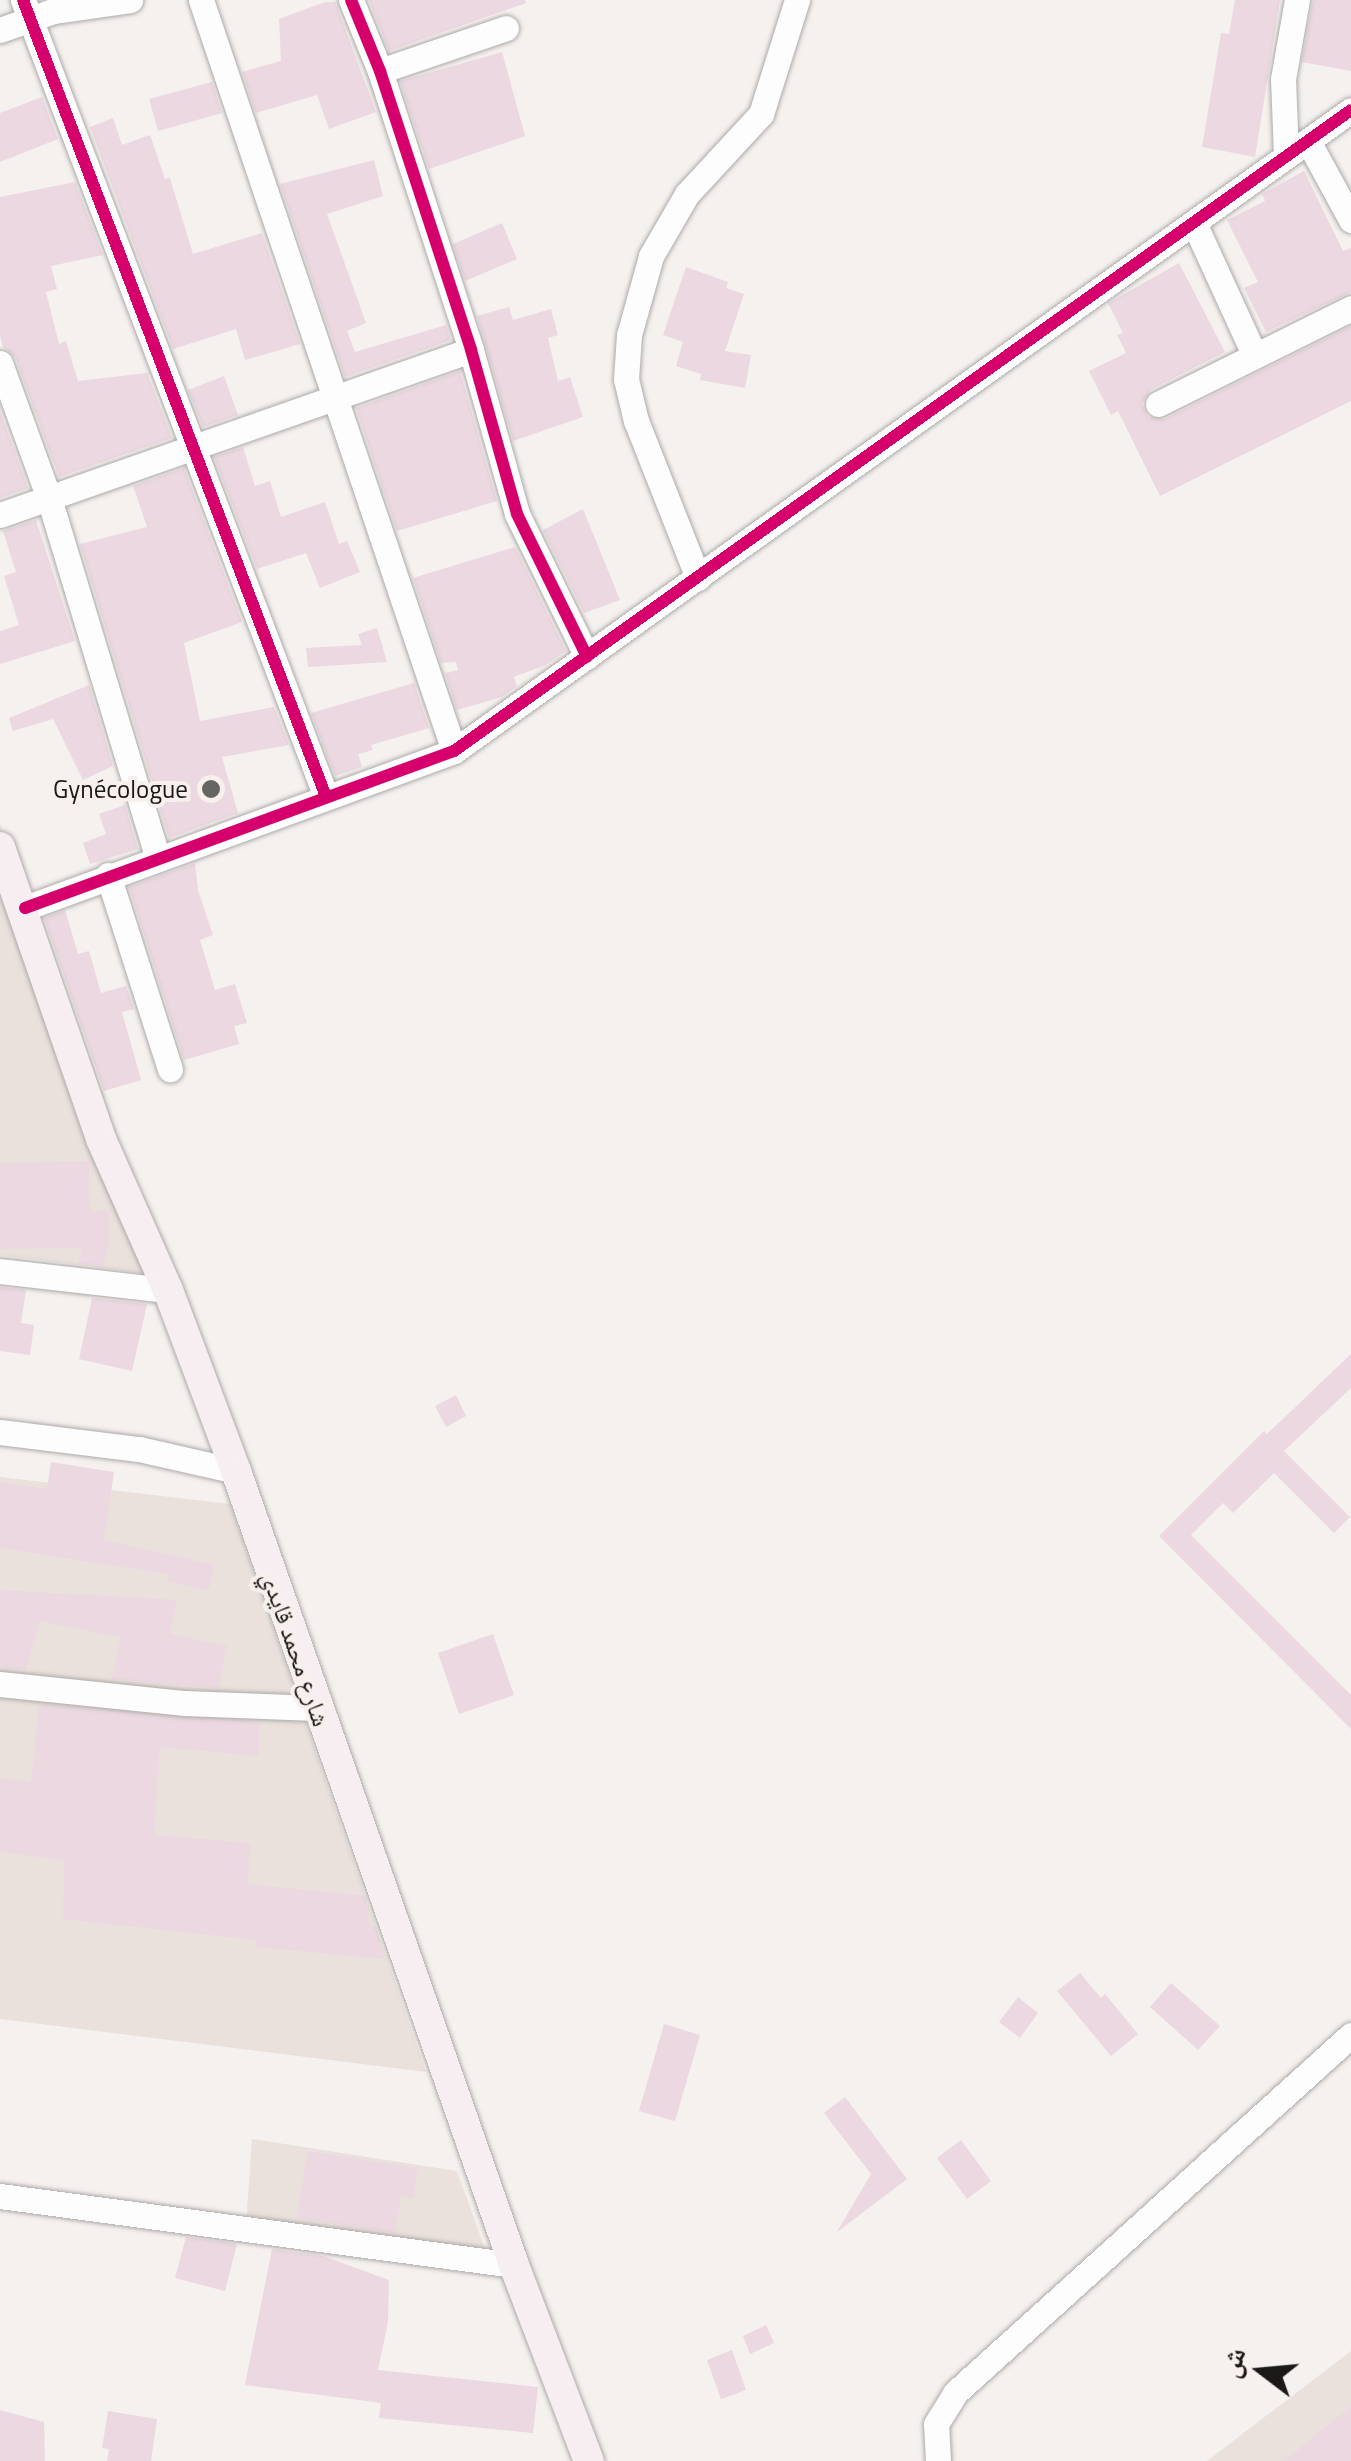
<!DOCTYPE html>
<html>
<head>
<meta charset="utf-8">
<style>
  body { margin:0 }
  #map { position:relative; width:1351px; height:2461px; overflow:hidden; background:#f5f1ef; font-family:"Titillium Web","Noto Naskh Arabic",sans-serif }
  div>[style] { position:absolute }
  .built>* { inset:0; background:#eae1dd }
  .building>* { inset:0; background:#ebd8e1 }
  .roads { filter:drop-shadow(0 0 2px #adaaa9) drop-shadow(0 0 2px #adaaa9) }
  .minor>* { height:25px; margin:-12.5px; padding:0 12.5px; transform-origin:12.5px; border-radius:12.5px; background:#fefdfd }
  .major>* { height:30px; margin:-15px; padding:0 15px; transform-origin:15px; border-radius:15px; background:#f6eef0 }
  .cycleway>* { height:12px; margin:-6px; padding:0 6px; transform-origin:6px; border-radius:6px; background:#d6006c }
  .dots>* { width:28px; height:28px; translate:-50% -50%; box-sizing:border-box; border:5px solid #f7f0ed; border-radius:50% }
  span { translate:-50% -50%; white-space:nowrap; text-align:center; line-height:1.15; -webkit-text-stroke:8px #f7f0ed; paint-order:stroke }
  .poi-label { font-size:25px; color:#1b1918 }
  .right { translate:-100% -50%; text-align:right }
  .street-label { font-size:25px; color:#1b1918 }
  .north { position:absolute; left:1211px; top:2321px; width:100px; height:100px; -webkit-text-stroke:8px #f7f0ed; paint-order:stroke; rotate:286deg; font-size:28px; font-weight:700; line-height:40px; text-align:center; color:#1b1918 }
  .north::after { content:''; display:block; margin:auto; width:35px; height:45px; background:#1b1918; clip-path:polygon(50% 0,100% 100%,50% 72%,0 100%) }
</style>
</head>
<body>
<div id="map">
  <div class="built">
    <i style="clip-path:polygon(0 824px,153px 1274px,0 1255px)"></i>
    <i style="clip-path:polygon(0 1477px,230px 1504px,426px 2072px,0 2019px)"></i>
    <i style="clip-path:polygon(252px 2139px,457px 2171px,489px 2260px,246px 2224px)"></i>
    <i style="clip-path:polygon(1351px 2351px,1351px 2461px,1207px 2461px)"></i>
  </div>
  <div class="building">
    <i style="clip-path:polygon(369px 0,525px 0,526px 3px,389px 51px)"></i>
    <i style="clip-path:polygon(1235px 0,1280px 0,1255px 157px,1202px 147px,1221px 33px,1229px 34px)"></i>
    <i style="clip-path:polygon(1313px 0,1351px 0,1351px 71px,1302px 62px)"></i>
    <i style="clip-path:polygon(325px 2px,335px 2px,376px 112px,329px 129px,317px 95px,256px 113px,242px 72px,281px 61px,279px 19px)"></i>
    <i style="clip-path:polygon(502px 52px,525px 136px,429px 169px,400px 81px)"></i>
    <i style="clip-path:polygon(212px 82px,222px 113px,158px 131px,149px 99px)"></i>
    <i style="clip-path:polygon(42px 97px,58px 139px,0 162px,0 113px)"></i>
    <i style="clip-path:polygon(113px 118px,122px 145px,150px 135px,165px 179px,170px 178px,193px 254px,262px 233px,300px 344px,245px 360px,236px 329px,173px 349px,90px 127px)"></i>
    <i style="clip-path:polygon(374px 160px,383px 196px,327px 214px,366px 323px,347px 331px,355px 352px,446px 325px,451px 340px,345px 377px,280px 184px)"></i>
    <i style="clip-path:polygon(1304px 171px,1343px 251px,1351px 248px,1351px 292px,1266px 332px,1244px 288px,1258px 282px,1227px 220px,1265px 201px,1262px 194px)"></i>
    <i style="clip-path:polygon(75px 182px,103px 255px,51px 266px,57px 289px,46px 292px,59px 344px,66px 341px,78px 381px,147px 373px,172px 438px,59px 477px,15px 357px,3px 347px,0 336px,0 197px)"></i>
    <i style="clip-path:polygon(502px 223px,517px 259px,465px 281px,453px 244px)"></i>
    <i style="clip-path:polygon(1179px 263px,1225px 352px,1150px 390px,1142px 404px,1148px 417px,1165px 419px,1351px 326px,1351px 401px,1160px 496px,1118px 411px,1111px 415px,1089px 371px,1126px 353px,1117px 335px,1123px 333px,1108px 303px)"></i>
    <i style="clip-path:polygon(686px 267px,728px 282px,726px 288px,744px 294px,725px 351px,751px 355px,745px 388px,700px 380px,701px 374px,676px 366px,683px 342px,663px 335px)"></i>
    <i style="clip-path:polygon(509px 307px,513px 320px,551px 309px,558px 335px,548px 338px,558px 381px,570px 377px,583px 417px,513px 441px,477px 316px)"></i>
    <i style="clip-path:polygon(460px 371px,497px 501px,397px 531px,356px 408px)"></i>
    <i style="clip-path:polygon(224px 376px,238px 415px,203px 427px,188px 390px)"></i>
    <i style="clip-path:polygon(0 411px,28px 488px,0 498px)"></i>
    <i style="clip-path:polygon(243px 447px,255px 486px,270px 481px,281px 517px,325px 502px,339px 544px,347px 541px,360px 572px,320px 588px,306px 553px,257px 569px,214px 457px)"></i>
    <i style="clip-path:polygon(184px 468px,242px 622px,184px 643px,200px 721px,274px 707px,289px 745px,222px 757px,238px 813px,169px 838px,80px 544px,147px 527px,133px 486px)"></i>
    <i style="clip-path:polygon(583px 509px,620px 600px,584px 613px,543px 530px)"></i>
    <i style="clip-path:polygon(36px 520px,75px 641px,0 664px,0 631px,19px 625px,4px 576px,16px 572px,3px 531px)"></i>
    <i style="clip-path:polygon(515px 547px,566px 651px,546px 665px,514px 677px,517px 686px,502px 697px,457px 710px,445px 673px,458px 670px,456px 662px,441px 663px,413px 578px)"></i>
    <i style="clip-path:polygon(377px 628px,387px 662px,308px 667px,306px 648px,362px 645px,358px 634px)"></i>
    <i style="clip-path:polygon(414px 683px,429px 728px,371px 745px,373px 750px,358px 754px,362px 767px,335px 776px,311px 713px)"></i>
    <i style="clip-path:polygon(89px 685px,113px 766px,83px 780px,53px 719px,13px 731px,9px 718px)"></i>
    <i style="clip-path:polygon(125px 805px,138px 849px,90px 864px,83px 843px,106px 834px,99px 814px)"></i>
    <i style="clip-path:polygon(195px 863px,198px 890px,213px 935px,200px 940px,215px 990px,235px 984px,247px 1023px,234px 1026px,239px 1044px,184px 1060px,129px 887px)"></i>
    <i style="clip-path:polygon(65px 910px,78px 954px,89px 951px,101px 993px,126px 986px,134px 1009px,122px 1012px,141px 1080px,104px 1091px,44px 918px)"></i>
    <i style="clip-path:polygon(89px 1161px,90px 1211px,109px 1211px,109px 1246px,103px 1266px,78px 1263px,82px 1248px,0 1249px,0 1163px)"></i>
    <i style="clip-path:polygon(0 1287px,26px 1290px,21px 1323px,34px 1325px,30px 1355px,0 1351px)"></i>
    <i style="clip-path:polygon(92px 1298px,147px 1304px,132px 1371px,79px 1359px)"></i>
    <i style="clip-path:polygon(1351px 1354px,1351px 1388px,1284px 1451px,1350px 1517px,1334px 1533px,1274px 1473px,1233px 1513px,1223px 1503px,1191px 1535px,1351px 1695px,1351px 1729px,1159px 1536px,1264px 1431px,1267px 1434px)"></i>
    <i style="clip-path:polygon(456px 1395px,466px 1416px,446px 1427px,435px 1406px)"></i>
    <i style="clip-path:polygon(51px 1462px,114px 1472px,104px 1540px,214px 1565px,209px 1590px,168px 1582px,168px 1574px,0 1548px,0 1482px,47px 1489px)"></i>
    <i style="clip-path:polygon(0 1590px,177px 1600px,170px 1634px,227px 1646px,219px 1688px,112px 1679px,120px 1637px,40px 1621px,26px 1670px,0 1667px)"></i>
    <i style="clip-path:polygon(493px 1634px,514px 1695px,459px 1714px,438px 1653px)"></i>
    <i style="clip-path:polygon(39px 1704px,260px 1722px,258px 1756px,160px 1747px,154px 1835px,251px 1843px,247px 1884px,365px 1896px,370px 1926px,376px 1926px,384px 1959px,255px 1947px,256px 1940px,63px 1919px,64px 1861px,0 1851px,0 1778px,31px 1782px)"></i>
    <i style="clip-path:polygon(1080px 1973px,1101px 1998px,1105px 1994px,1138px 2034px,1111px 2056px,1057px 1991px)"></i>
    <i style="clip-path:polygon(1171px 1983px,1220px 2026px,1198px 2050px,1150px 2007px)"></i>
    <i style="clip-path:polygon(1018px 1997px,1038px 2013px,1020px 2038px,999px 2022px)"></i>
    <i style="clip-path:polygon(664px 2024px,700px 2035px,675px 2121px,639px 2111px)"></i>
    <i style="clip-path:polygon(845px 2097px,907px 2179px,837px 2232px,871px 2174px,824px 2113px)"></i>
    <i style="clip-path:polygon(961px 2140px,991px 2181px,967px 2199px,937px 2158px)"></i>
    <i style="clip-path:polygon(307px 2151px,418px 2168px,414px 2198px,401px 2196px,395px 2233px,297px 2218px)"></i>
    <i style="clip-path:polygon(186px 2237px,237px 2244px,225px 2291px,175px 2278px)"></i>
    <i style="clip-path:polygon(272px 2249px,323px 2256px,389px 2280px,388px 2322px,378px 2370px,538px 2387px,533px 2433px,379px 2418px,381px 2403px,245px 2385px)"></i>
    <i style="clip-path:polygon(766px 2325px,774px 2343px,750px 2354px,743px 2336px)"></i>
    <i style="clip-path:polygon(732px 2350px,746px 2390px,721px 2399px,707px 2360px)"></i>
    <i style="clip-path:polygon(1351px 2406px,1351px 2461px,1284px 2461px)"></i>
    <i style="clip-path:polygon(0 2410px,44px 2422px,45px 2461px,0 2461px)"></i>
    <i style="clip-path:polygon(108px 2411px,157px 2419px,151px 2461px,107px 2461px,109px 2449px,102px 2448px)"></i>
  </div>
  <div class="roads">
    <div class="minor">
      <i style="left:23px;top:0;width:853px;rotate:69.18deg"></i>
      <i style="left:201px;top:0;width:792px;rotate:71.38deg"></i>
      <i style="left:351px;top:0;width:77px;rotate:67.8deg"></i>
      <i style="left:380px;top:71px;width:293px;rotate:71.9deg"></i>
      <i style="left:471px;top:350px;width:170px;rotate:74.3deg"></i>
      <i style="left:517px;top:514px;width:159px;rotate:63.9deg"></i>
      <i style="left:0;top:30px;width:56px;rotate:-19.7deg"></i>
      <i style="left:53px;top:11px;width:78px;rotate:-8.1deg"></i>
      <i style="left:380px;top:71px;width:133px;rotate:-18.8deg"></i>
      <i style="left:1308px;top:141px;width:90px;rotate:61.4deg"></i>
      <i style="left:1286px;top:156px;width:77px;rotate:-92.2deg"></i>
      <i style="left:1283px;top:79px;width:80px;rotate:-80deg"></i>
      <i style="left:1194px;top:223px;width:146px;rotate:65.4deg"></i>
      <i style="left:0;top:363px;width:144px;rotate:70.1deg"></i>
      <i style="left:49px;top:498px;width:376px;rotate:73.2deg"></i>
      <i style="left:1158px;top:404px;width:216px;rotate:-26.4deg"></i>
      <i style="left:0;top:515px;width:499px;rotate:-19.3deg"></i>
      <i style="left:698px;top:578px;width:169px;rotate:-111.5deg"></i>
      <i style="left:636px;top:421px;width:43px;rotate:-103.4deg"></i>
      <i style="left:626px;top:379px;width:44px;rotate:-86.1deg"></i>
      <i style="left:629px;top:335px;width:82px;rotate:-74.4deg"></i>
      <i style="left:651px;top:256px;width:72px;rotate:-59.9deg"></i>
      <i style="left:687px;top:194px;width:109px;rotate:-47.2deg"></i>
      <i style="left:761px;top:114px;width:120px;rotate:-72.5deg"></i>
      <i style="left:108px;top:875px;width:204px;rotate:72.3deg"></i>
      <i style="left:25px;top:908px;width:457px;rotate:-20.1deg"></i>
      <i style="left:454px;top:751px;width:1102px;rotate:-35.55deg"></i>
      <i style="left:0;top:1271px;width:169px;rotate:6.5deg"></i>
      <i style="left:0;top:1432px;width:140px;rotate:7deg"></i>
      <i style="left:139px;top:1449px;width:99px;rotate:12.8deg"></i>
      <i style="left:0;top:1684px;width:186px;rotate:5.9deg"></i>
      <i style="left:185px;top:1703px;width:131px;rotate:2.2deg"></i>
      <i style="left:0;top:2196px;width:519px;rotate:7.65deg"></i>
      <i style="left:938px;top:2461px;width:37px;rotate:-93deg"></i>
      <i style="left:936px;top:2424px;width:36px;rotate:-58deg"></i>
      <i style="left:955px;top:2393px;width:534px;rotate:-42.11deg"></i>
    </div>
    <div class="major">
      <i style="left:0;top:847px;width:309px;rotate:70.9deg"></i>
      <i style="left:101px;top:1139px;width:165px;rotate:66.1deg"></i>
      <i style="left:168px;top:1290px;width:193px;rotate:69.4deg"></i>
      <i style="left:236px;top:1471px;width:841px;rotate:70.7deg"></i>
      <i style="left:514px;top:2265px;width:210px;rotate:69.1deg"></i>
    </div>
  </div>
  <div class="cycleway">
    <i style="left:23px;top:0;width:853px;rotate:69.18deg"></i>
    <i style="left:351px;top:0;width:77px;rotate:67.8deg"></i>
    <i style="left:380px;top:71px;width:293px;rotate:71.9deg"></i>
    <i style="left:471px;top:350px;width:170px;rotate:74.3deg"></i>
    <i style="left:517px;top:514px;width:159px;rotate:63.9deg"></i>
    <i style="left:25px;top:908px;width:457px;rotate:-20.1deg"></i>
    <i style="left:454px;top:751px;width:1102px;rotate:-35.55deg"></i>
  </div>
  <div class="dots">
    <i style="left:211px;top:789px;background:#676563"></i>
  </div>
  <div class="poi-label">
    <span class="right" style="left:188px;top:789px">Gynécologue</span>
  </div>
  <div class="street-label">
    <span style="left:296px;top:1649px;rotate:71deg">شارع محمد قايدي</span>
  </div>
  <div class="north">ش</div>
</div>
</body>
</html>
